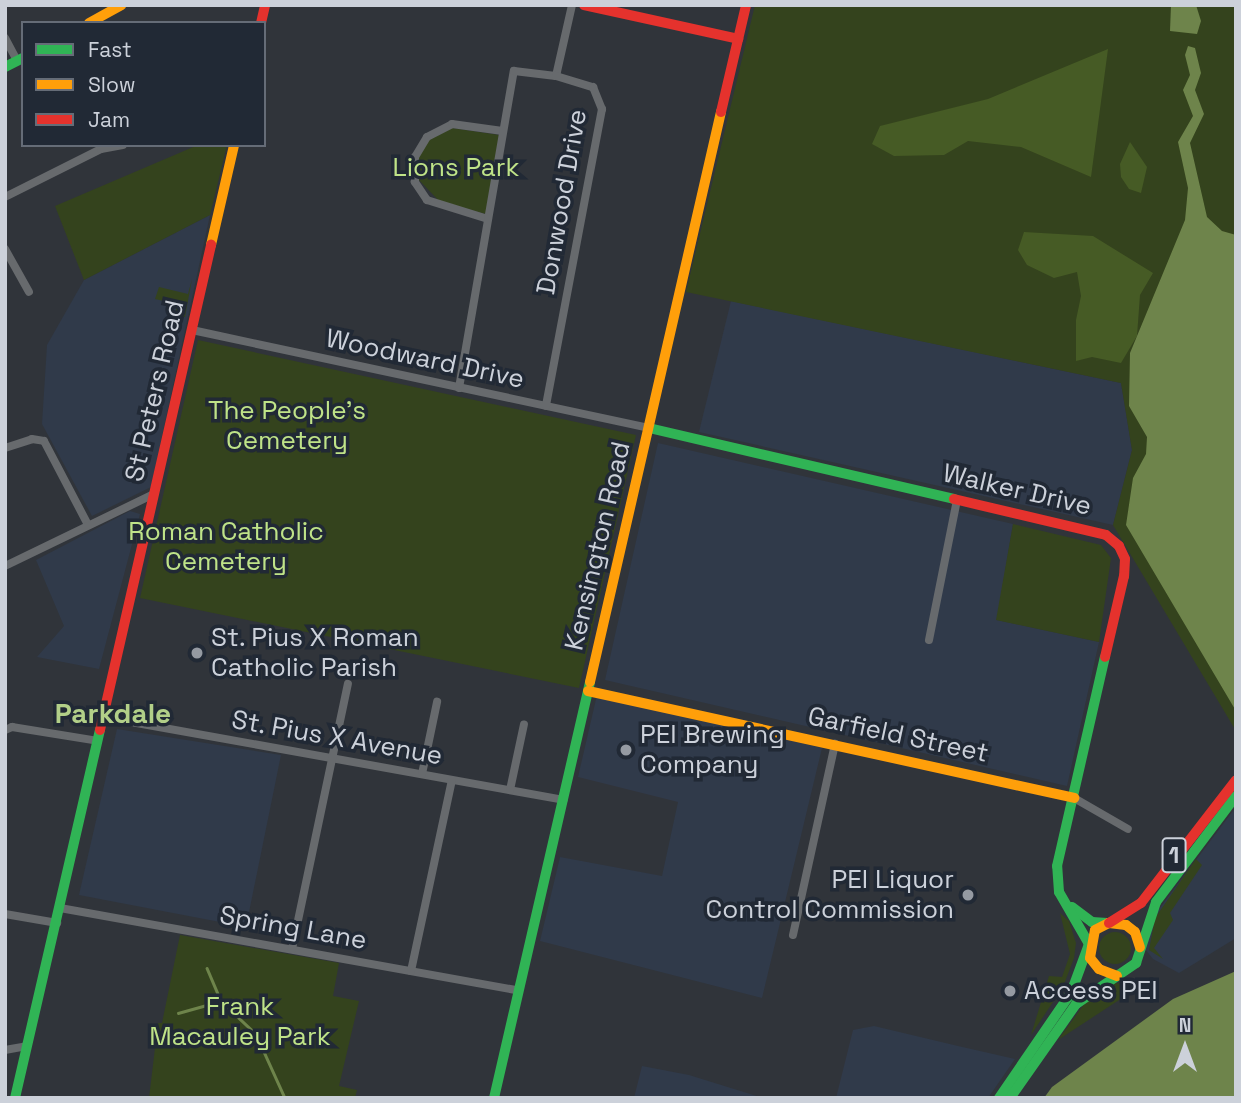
<!DOCTYPE html>
<html>
<head>
<meta charset="utf-8">
<style>
  body { margin:0 }
  #map { position:relative; width:1241px; height:1103px; overflow:hidden; background:#30343a; font-family:"Space Grotesk",sans-serif }
  div>[style] { position:absolute }
  .built>* { inset:0; background:#303a4a }
  .green>* { inset:0; background:#34431d }
  .round { border-radius:50% }
  .forest>* { inset:0; background:#465b25 }
  .water>* { inset:0; background:#6e844b }
  .stream>* { height:2.5px; margin:-1.25px; padding:0 1.25px; transform-origin:1.25px; border-radius:1.25px; background:#6e844b }
  .street>* { height:8px; margin:-4px; padding:0 4px; transform-origin:4px; border-radius:4px; background:#676a6d }
  .fast>* { height:10px; margin:-5px; padding:0 5px; transform-origin:5px; border-radius:5px; background:#30b455 }
  .slow>* { height:10px; margin:-5px; padding:0 5px; transform-origin:5px; border-radius:5px; background:#ff9f0a }
  .jam>* { height:10px; margin:-5px; padding:0 5px; transform-origin:5px; border-radius:5px; background:#e5322d }
  .dots>* { width:19px; height:19px; translate:-50% -50%; box-sizing:border-box; border:4px solid #212935; border-radius:50% }
  span { translate:-50% -50%; white-space:nowrap; text-align:center; line-height:1.15; -webkit-text-stroke:7px #212935; paint-order:stroke }
  .shield-label span { padding:2px 5px; background:#212935; border:2px solid; border-radius:5px; -webkit-text-stroke-width:0 }
  .shield-label { font-size:24px; color:#ccd1da; font-weight:700 }
  .park-label { font-size:26px; color:#bfe388 }
  .street-label { font-size:26px; color:#ccd1da }
  .poi-label { font-size:26px; color:#ccd1da }
  .left { translate:0 -50%; text-align:left }
  .right { translate:-100% -50%; text-align:right }
  .neighbourhood-label { font-size:28px; color:#b2cf88; font-weight:700 }
  .frame { position:absolute; inset:0; border:7px solid #ccd1da; pointer-events:none }
  .legend { position:absolute; left:21px; top:21px; width:245px; height:126px; box-sizing:border-box; background:#212935; border:2px solid #656c77; margin:0; padding:9px 12px; list-style:none; font-size:21px; color:#ccd1da }
  .legend li { display:flex; align-items:center; gap:14px; height:35px }
  .legend b { width:35px; border:2px solid #656c77 }
  .north { position:absolute; left:1150px; top:1012px; width:70px; height:70px; -webkit-text-stroke:5px #212935; paint-order:stroke; rotate:0deg; font-size:19px; font-weight:700; line-height:28px; text-align:center; color:#ccd1da }
  .north::after { content:''; display:block; margin:auto; width:24px; height:32px; background:#ccd1da; clip-path:polygon(50% 0,100% 100%,50% 72%,0 100%) }
</style>
</head>
<body>
<div id="map">
  <div class="built">
    <i style="clip-path:polygon(210px 215px,151px 487px,92px 516px,42px 424px,47px 345px,84px 280px)"></i>
    <i style="clip-path:polygon(731px 301px,1121px 383px,1132px 450px,1113px 525px,699px 432px)"></i>
    <i style="clip-path:polygon(658px 443px,1013px 524px,997px 620px,1099px 642px,1067px 786px,605px 680px)"></i>
    <i style="clip-path:polygon(130px 511px,140px 514px,99px 669px,37px 657px,64px 626px,36px 560px)"></i>
    <i style="clip-path:polygon(597px 695px,822px 748px,762px 998px,540px 941px,560px 857px,662px 876px,678px 802px,578px 777px)"></i>
    <i style="clip-path:polygon(117px 729px,281px 755px,246px 927px,79px 895px)"></i>
    <i style="clip-path:polygon(1236px 807px,1236px 938px,1179px 973px,1153px 959px,1145px 949px,1156px 913px)"></i>
    <i style="clip-path:polygon(874px 1026px,958px 1046px,1015px 1059px,988px 1098px,836px 1098px,853px 1030px)"></i>
    <i style="clip-path:polygon(642px 1066px,689px 1075px,763px 1098px,634px 1098px)"></i>
  </div>
  <div class="green">
    <i style="clip-path:polygon(755px 5px,1236px 5px,1236px 731px,1113px 525px,1132px 450px,1121px 383px,686px 292px)"></i>
    <i style="clip-path:polygon(452px 128px,499px 135px,486px 214px,440px 202px,419px 180px,418px 158px,429px 140px)"></i>
    <i style="clip-path:polygon(198px 145px,227px 145px,210px 215px,84px 280px,55px 206px)"></i>
    <i style="clip-path:polygon(192px 279px,185px 317px,175px 315px,177px 304px,155px 299px,159px 287px,188px 294px)"></i>
    <i style="clip-path:polygon(198px 340px,636px 435px,579px 688px,140px 598px)"></i>
    <i style="clip-path:polygon(1013px 524px,1101px 545px,1111px 558px,1099px 642px,996px 620px)"></i>
    <i style="clip-path:polygon(1196px 859px,1202px 865px,1170px 913px,1173px 920px,1154px 948px,1163px 959px,1149px 950px,1155px 918px)"></i>
    <i style="clip-path:polygon(1060px 913px,1069px 921px,1076px 943px,1074px 958px,1063px 987px,1031px 1035px,1049px 976px,1062px 977px,1070px 954px)"></i>
    <i class="round" style="left:1099px;top:932px;width:32px;height:32px"></i>
    <i style="clip-path:polygon(180px 935px,339px 963px,333px 996px,359px 1001px,339px 1086px,357px 1090px,355px 1098px,149px 1098px,158px 1023px,162px 1023px)"></i>
    <i style="clip-path:polygon(1116px 983px,1139px 987px,1058px 1040px,1090px 996px)"></i>
  </div>
  <div class="forest">
    <i style="clip-path:polygon(1108px 49px,1091px 177px,1021px 147px,968px 141px,944px 155px,894px 156px,872px 144px,880px 126px,988px 99px)"></i>
    <i style="clip-path:polygon(1130px 142px,1147px 167px,1141px 193px,1129px 189px,1121px 177px,1120px 164px)"></i>
    <i style="clip-path:polygon(1024px 232px,1093px 236px,1153px 273px,1140px 295px,1137px 336px,1121px 363px,1092px 357px,1076px 361px,1076px 320px,1081px 296px,1077px 272px,1054px 278px,1027px 265px,1018px 250px)"></i>
  </div>
  <div class="water">
    <i style="clip-path:polygon(1171px 5px,1196px 5px,1201px 21px,1197px 34px,1170px 31px)"></i>
    <i style="clip-path:polygon(1188px 46px,1195px 48px,1201px 73px,1195px 90px,1204px 114px,1190px 143px,1207px 217px,1222px 231px,1236px 235px,1236px 711px,1126px 525px,1133px 478px,1146px 454px,1147px 437px,1129px 406px,1130px 353px,1185px 220px,1188px 188px,1178px 142px,1193px 116px,1183px 90px,1190px 75px,1185px 55px)"></i>
    <i style="clip-path:polygon(1236px 971px,1236px 1098px,1044px 1098px,1052px 1087px,1173px 999px)"></i>
  </div>
  <div class="stream">
    <i style="left:207px;top:968px;width:36px;rotate:67deg"></i>
    <i style="left:178px;top:1013px;width:45px;rotate:-15.6deg"></i>
    <i style="left:221px;top:1001px;width:48px;rotate:43.3deg"></i>
    <i style="left:256px;top:1034px;width:70px;rotate:65.6deg"></i>
  </div>
  <div class="street">
    <i style="left:5px;top:38px;width:26px;rotate:62deg"></i>
    <i style="left:556px;top:76px;width:73px;rotate:-77.3deg"></i>
    <i style="left:5px;top:197px;width:107px;rotate:-26.6deg"></i>
    <i style="left:101px;top:149px;width:22px;rotate:-10deg"></i>
    <i style="left:488px;top:219px;width:64px;rotate:-162.7deg"></i>
    <i style="left:427px;top:200px;width:22px;rotate:-124deg"></i>
    <i style="left:415px;top:182px;width:25px;rotate:-90deg"></i>
    <i style="left:415px;top:157px;width:23px;rotate:-59deg"></i>
    <i style="left:427px;top:137px;width:28px;rotate:-27deg"></i>
    <i style="left:452px;top:124px;width:51px;rotate:7.8deg"></i>
    <i style="left:5px;top:249px;width:49px;rotate:60.8deg"></i>
    <i style="left:192px;top:330px;width:467px;rotate:12.1deg"></i>
    <i style="left:459px;top:388px;width:322px;rotate:-80.2deg"></i>
    <i style="left:514px;top:71px;width:42px;rotate:6.8deg"></i>
    <i style="left:556px;top:76px;width:39px;rotate:17deg"></i>
    <i style="left:593px;top:87px;width:24px;rotate:68deg"></i>
    <i style="left:602px;top:109px;width:302px;rotate:100.7deg"></i>
    <i style="left:5px;top:448px;width:28px;rotate:-18deg"></i>
    <i style="left:32px;top:439px;width:12px;rotate:9deg"></i>
    <i style="left:44px;top:441px;width:93px;rotate:62.3deg"></i>
    <i style="left:5px;top:566px;width:165px;rotate:-25.8deg"></i>
    <i style="left:929px;top:640px;width:143px;rotate:-78.7deg"></i>
    <i style="left:103px;top:717px;width:468px;rotate:10.2deg"></i>
    <i style="left:5px;top:730px;width:8px;rotate:-23deg"></i>
    <i style="left:12px;top:727px;width:87px;rotate:9.2deg"></i>
    <i style="left:422px;top:774px;width:74px;rotate:-78.2deg"></i>
    <i style="left:510px;top:790px;width:67px;rotate:-78deg"></i>
    <i style="left:1074px;top:798px;width:62px;rotate:29.9deg"></i>
    <i style="left:60px;top:908px;width:466px;rotate:10.2deg"></i>
    <i style="left:5px;top:914px;width:53px;rotate:9.8deg"></i>
    <i style="left:793px;top:935px;width:196px;rotate:-77.6deg"></i>
    <i style="left:292px;top:949px;width:271px;rotate:-78.1deg"></i>
    <i style="left:411px;top:971px;width:195px;rotate:-77.9deg"></i>
    <i style="left:5px;top:1050px;width:22px;rotate:-10deg"></i>
  </div>
  <div class="fast">
    <i style="left:5px;top:67px;width:20px;rotate:-27deg"></i>
    <i style="left:649px;top:428px;width:313px;rotate:13.1deg"></i>
    <i style="left:1072px;top:907px;width:25px;rotate:37deg"></i>
    <i style="left:1092px;top:922px;width:15px;rotate:4deg"></i>
    <i style="left:1089px;top:944px;width:60px;rotate:-120deg"></i>
    <i style="left:1059px;top:892px;width:26px;rotate:-94deg"></i>
    <i style="left:1057px;top:866px;width:214px;rotate:-77.1deg"></i>
    <i style="left:15px;top:1098px;width:378px;rotate:-77deg"></i>
    <i style="left:494px;top:1098px;width:427px;rotate:-77deg"></i>
    <i style="left:999px;top:1098px;width:127px;rotate:-55.6deg"></i>
    <i style="left:1071px;top:993px;width:52px;rotate:-69.8deg"></i>
    <i style="left:1010px;top:1098px;width:115px;rotate:-54.9deg"></i>
    <i style="left:1076px;top:1004px;width:73px;rotate:-34.3deg"></i>
    <i style="left:1136px;top:963px;width:64px;rotate:-71.8deg"></i>
    <i style="left:1156px;top:902px;width:133px;rotate:-53deg"></i>
  </div>
  <div class="slow">
    <i style="left:89px;top:23px;width:37px;rotate:-29deg"></i>
    <i style="left:211px;top:245px;width:103px;rotate:-77deg"></i>
    <i style="left:590px;top:682px;width:585px;rotate:-77.06deg"></i>
    <i style="left:588px;top:691px;width:498px;rotate:12.4deg"></i>
    <i style="left:1117px;top:976px;width:19px;rotate:-159deg"></i>
    <i style="left:1099px;top:969px;width:14px;rotate:-129deg"></i>
    <i style="left:1090px;top:958px;width:28px;rotate:-80deg"></i>
    <i style="left:1095px;top:930px;width:16px;rotate:-27deg"></i>
    <i style="left:1109px;top:923px;width:17px;rotate:7deg"></i>
    <i style="left:1126px;top:925px;width:11px;rotate:38deg"></i>
    <i style="left:1135px;top:932px;width:16px;rotate:72deg"></i>
  </div>
  <div class="jam">
    <i style="left:584px;top:5px;width:158px;rotate:12.4deg"></i>
    <i style="left:261px;top:23px;width:18px;rotate:-77deg"></i>
    <i style="left:721px;top:112px;width:110px;rotate:-76.8deg"></i>
    <i style="left:954px;top:499px;width:156px;rotate:13.3deg"></i>
    <i style="left:1106px;top:535px;width:17px;rotate:40deg"></i>
    <i style="left:1119px;top:546px;width:14px;rotate:65deg"></i>
    <i style="left:1125px;top:559px;width:17px;rotate:93deg"></i>
    <i style="left:1124px;top:576px;width:83px;rotate:103.2deg"></i>
    <i style="left:100px;top:730px;width:498px;rotate:-77.1deg"></i>
    <i style="left:1109px;top:923px;width:38px;rotate:-32deg"></i>
    <i style="left:1141px;top:903px;width:155px;rotate:-52.3deg"></i>
  </div>
  <div class="dots">
    <i style="left:197px;top:653px;background:#959aa2"></i>
    <i style="left:626px;top:750px;background:#959aa2"></i>
    <i style="left:968px;top:895px;background:#959aa2"></i>
    <i style="left:1010px;top:991px;background:#959aa2"></i>
  </div>
  <div class="shield-label">
    <span style="left:1174px;top:855px">1</span>
  </div>
  <div class="park-label">
    <span style="left:456px;top:168px">Lions Park</span>
    <span style="left:287px;top:426px">The People's<br>Cemetery</span>
    <span style="left:226px;top:547px">Roman Catholic<br>Cemetery</span>
    <span style="left:240px;top:1022px">Frank<br>Macauley Park</span>
  </div>
  <div class="street-label">
    <span style="left:562px;top:202px;rotate:-80deg">Donwood Drive</span>
    <span style="left:425px;top:359px;rotate:12deg">Woodward Drive</span>
    <span style="left:155px;top:391px;rotate:-77deg">St Peters Road</span>
    <span style="left:1017px;top:490px;rotate:13deg">Walker Drive</span>
    <span style="left:598px;top:546px;rotate:-77deg">Kensington Road</span>
    <span style="left:898px;top:735px;rotate:12deg">Garfield Street</span>
    <span style="left:337px;top:738px;rotate:10deg">St. Pius X Avenue</span>
    <span style="left:293px;top:928px;rotate:10deg">Spring Lane</span>
  </div>
  <div class="poi-label">
    <span class="left" style="left:211px;top:653px">St. Pius X Roman<br>Catholic Parish</span>
    <span class="left" style="left:640px;top:750px">PEI Brewing<br>Company</span>
    <span class="right" style="left:954px;top:895px">PEI Liquor<br>Control Commission</span>
    <span class="left" style="left:1024px;top:991px">Access PEI</span>
  </div>
  <div class="neighbourhood-label">
    <span style="left:113px;top:713px">Parkdale</span>
  </div>
  <div class="frame"></div>
  <ul class="legend">
  <li><b style="height:9px;background:#30b455"></b>Fast</li>
  <li><b style="height:9px;background:#ff9f0a"></b>Slow</li>
  <li><b style="height:9px;background:#e5322d"></b>Jam</li>
  </ul>
  <div class="north">N</div>
</div>
</body>
</html>
